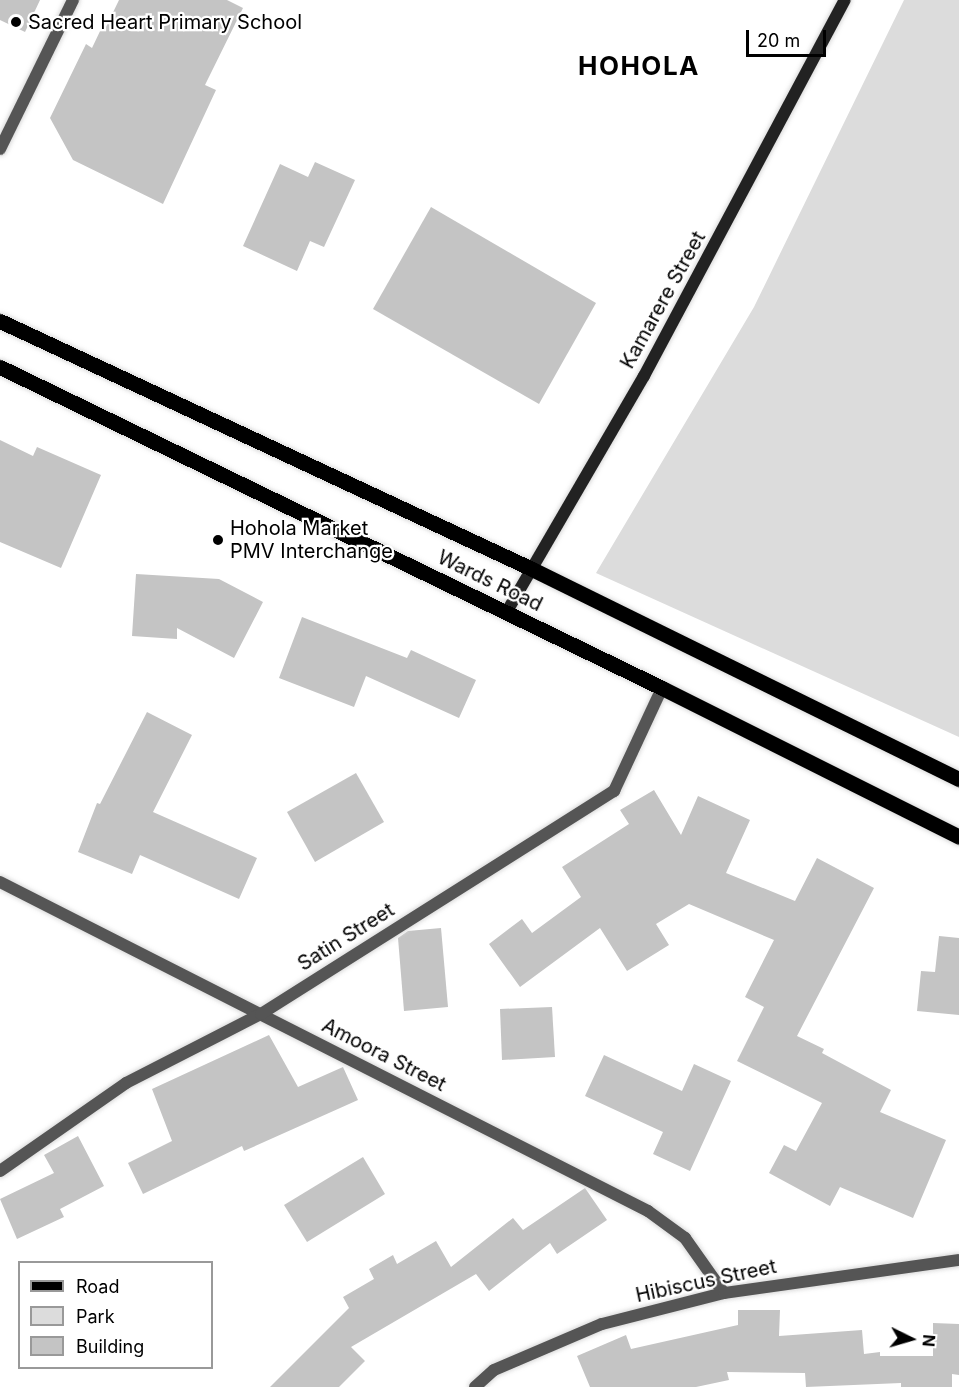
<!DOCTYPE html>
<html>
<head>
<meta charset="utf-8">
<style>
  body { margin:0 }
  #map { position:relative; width:959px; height:1387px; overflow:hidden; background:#fff; font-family:Inter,sans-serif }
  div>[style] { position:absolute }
  .green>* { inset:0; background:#dcdcdc }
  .building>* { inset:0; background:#c4c4c4 }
  .roads { filter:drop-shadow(0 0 2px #dbdbdb) drop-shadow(0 0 2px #dbdbdb) }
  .street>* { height:12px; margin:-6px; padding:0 6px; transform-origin:6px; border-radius:6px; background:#555 }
  .secondary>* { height:12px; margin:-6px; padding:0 6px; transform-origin:6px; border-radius:6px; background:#222 }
  .primary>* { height:15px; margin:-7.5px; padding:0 7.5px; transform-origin:7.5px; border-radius:7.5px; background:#000 }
  .dots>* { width:16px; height:16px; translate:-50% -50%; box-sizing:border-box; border:3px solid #fff; border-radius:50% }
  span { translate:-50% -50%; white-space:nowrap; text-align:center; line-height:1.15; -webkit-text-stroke:4.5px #fff; paint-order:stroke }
  .poi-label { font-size:20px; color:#000 }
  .left { translate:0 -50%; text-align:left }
  .street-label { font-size:20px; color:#000 }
  .district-label { font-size:26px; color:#000; font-weight:700; letter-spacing:1.5px }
  .legend { position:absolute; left:18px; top:1261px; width:195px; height:108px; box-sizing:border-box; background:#fff; border:2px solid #999; margin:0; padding:8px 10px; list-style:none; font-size:18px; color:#000 }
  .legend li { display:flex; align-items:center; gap:12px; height:30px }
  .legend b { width:30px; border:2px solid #999 }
  .north { position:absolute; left:881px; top:1309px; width:60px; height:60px; -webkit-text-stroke:4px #fff; paint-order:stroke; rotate:95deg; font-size:16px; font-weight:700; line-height:24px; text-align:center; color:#000 }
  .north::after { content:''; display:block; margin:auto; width:21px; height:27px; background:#000; clip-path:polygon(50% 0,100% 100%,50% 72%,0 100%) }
  .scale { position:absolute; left:746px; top:30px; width:80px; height:27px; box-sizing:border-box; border:3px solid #000; border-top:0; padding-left:8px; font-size:18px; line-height:21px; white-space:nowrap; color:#000; -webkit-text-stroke:4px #fff; paint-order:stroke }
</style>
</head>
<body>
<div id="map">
  <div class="green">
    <i style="clip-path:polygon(904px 0,959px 0,959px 737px,596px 573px,754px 307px)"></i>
  </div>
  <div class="building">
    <i style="clip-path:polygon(0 0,40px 0,25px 32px,0 20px)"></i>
    <i style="clip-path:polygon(119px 0,227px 0,243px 8px,205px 85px,216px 90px,163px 204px,73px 160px,50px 118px,86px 44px,92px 48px,102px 27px,105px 29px)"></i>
    <i style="clip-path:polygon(315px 162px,355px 180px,324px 247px,310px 241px,297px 271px,243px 246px,280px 164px,308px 177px)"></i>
    <i style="clip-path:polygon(431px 207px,596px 303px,539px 404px,373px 309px)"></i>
    <i style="clip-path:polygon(0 440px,33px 456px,37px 447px,101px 475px,61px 568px,0 542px)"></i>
    <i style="clip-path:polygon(136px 574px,219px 579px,263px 602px,234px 658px,177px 628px,177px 639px,132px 636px)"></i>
    <i style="clip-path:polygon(302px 617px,407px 658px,411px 650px,476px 680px,459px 718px,366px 676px,354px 707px,279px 678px)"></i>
    <i style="clip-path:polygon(147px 712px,192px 735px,153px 812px,257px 858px,239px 899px,140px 855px,132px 874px,78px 852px,97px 803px,100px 804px)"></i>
    <i style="clip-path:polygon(356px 773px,384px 822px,315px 862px,287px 812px)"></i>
    <i style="clip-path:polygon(654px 790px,681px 835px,698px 796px,750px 820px,726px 873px,795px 901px,817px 858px,874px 888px,797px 1036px,824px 1049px,822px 1053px,891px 1090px,880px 1112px,946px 1140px,913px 1218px,840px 1187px,830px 1206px,769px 1173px,784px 1145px,796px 1151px,822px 1103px,737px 1061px,764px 1007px,745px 997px,774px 940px,689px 904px,656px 924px,669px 945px,627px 971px,600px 928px,520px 987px,489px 944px,522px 919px,532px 933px,581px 897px,562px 867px,629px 824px,620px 810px)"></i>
    <i style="clip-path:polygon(441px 928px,448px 1007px,404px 1011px,398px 938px,408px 931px)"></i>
    <i style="clip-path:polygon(939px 936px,959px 938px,959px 1015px,917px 1011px,921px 971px,935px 972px)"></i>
    <i style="clip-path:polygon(552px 1007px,555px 1057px,502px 1060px,500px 1009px)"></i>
    <i style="clip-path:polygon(269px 1035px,298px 1087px,343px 1067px,358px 1100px,244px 1151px,242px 1146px,143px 1194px,128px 1163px,172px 1141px,152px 1089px)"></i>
    <i style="clip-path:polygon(604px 1055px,682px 1091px,694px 1064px,731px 1081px,690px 1171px,653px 1154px,663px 1132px,585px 1096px)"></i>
    <i style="clip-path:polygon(78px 1136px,104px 1186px,60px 1209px,64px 1217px,17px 1239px,0 1199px,54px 1173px,44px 1155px)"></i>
    <i style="clip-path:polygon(363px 1157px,385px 1194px,307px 1242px,284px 1205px)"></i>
    <i style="clip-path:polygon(585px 1188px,607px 1220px,557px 1254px,550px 1243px,489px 1291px,476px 1274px,351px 1347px,365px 1361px,339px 1387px,270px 1387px,349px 1308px,343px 1297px,374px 1279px,369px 1269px,393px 1255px,397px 1264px,436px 1241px,451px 1267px,513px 1218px,523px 1230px)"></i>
    <i style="clip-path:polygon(738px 1310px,780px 1310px,779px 1336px,862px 1330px,864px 1354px,880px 1352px,880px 1356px,933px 1356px,933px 1323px,959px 1324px,959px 1375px,952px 1374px,952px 1387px,901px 1387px,901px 1383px,806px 1387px,805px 1373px,727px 1372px,729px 1380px,696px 1387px,590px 1387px,577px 1356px,626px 1335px,631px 1349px,738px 1325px)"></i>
  </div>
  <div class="roads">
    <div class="street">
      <i style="left:0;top:149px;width:166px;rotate:-63.9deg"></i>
      <i style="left:0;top:882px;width:727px;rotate:26.92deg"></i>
      <i style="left:648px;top:1211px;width:46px;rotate:36.1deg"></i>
      <i style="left:685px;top:1238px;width:67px;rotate:54.7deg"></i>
      <i style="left:0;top:1171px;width:154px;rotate:-34.9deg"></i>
      <i style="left:126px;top:1083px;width:152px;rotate:-27.1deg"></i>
      <i style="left:261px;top:1014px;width:418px;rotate:-32.3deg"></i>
      <i style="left:614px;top:791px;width:114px;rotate:-65deg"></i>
      <i style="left:475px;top:1387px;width:25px;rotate:-42deg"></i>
      <i style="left:494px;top:1370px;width:117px;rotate:-23.1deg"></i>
      <i style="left:602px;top:1324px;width:126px;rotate:-14.3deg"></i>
      <i style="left:724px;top:1293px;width:237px;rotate:-8deg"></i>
    </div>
    <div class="secondary">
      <i style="left:506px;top:613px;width:274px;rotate:-59.8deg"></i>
      <i style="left:644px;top:376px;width:426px;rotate:-61.9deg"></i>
    </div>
    <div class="primary">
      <i style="left:0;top:321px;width:587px;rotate:24.99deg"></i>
      <i style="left:532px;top:569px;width:476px;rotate:26.2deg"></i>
      <i style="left:0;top:367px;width:736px;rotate:25.87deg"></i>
      <i style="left:662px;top:688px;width:332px;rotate:26.6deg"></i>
    </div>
  </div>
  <div class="dots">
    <i style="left:16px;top:22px;background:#000"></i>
    <i style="left:218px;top:540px;background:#000"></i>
  </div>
  <div class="poi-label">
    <span class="left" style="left:28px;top:22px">Sacred Heart Primary School</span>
    <span class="left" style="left:230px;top:540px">Hohola Market<br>PMV Interchange</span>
  </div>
  <div class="street-label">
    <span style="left:663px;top:300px;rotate:-61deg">Kamarere Street</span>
    <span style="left:490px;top:581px;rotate:26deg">Wards Road</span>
    <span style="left:346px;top:937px;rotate:-32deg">Satin Street</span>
    <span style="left:384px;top:1055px;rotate:27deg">Amoora Street</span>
    <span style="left:706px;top:1281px;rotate:-12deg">Hibiscus Street</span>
  </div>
  <div class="district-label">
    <span style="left:639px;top:66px">HOHOLA</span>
  </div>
  <ul class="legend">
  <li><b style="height:8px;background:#000"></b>Road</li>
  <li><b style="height:16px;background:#dcdcdc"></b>Park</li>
  <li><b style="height:16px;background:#c4c4c4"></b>Building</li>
  </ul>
  <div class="north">N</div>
  <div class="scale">20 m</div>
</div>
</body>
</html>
